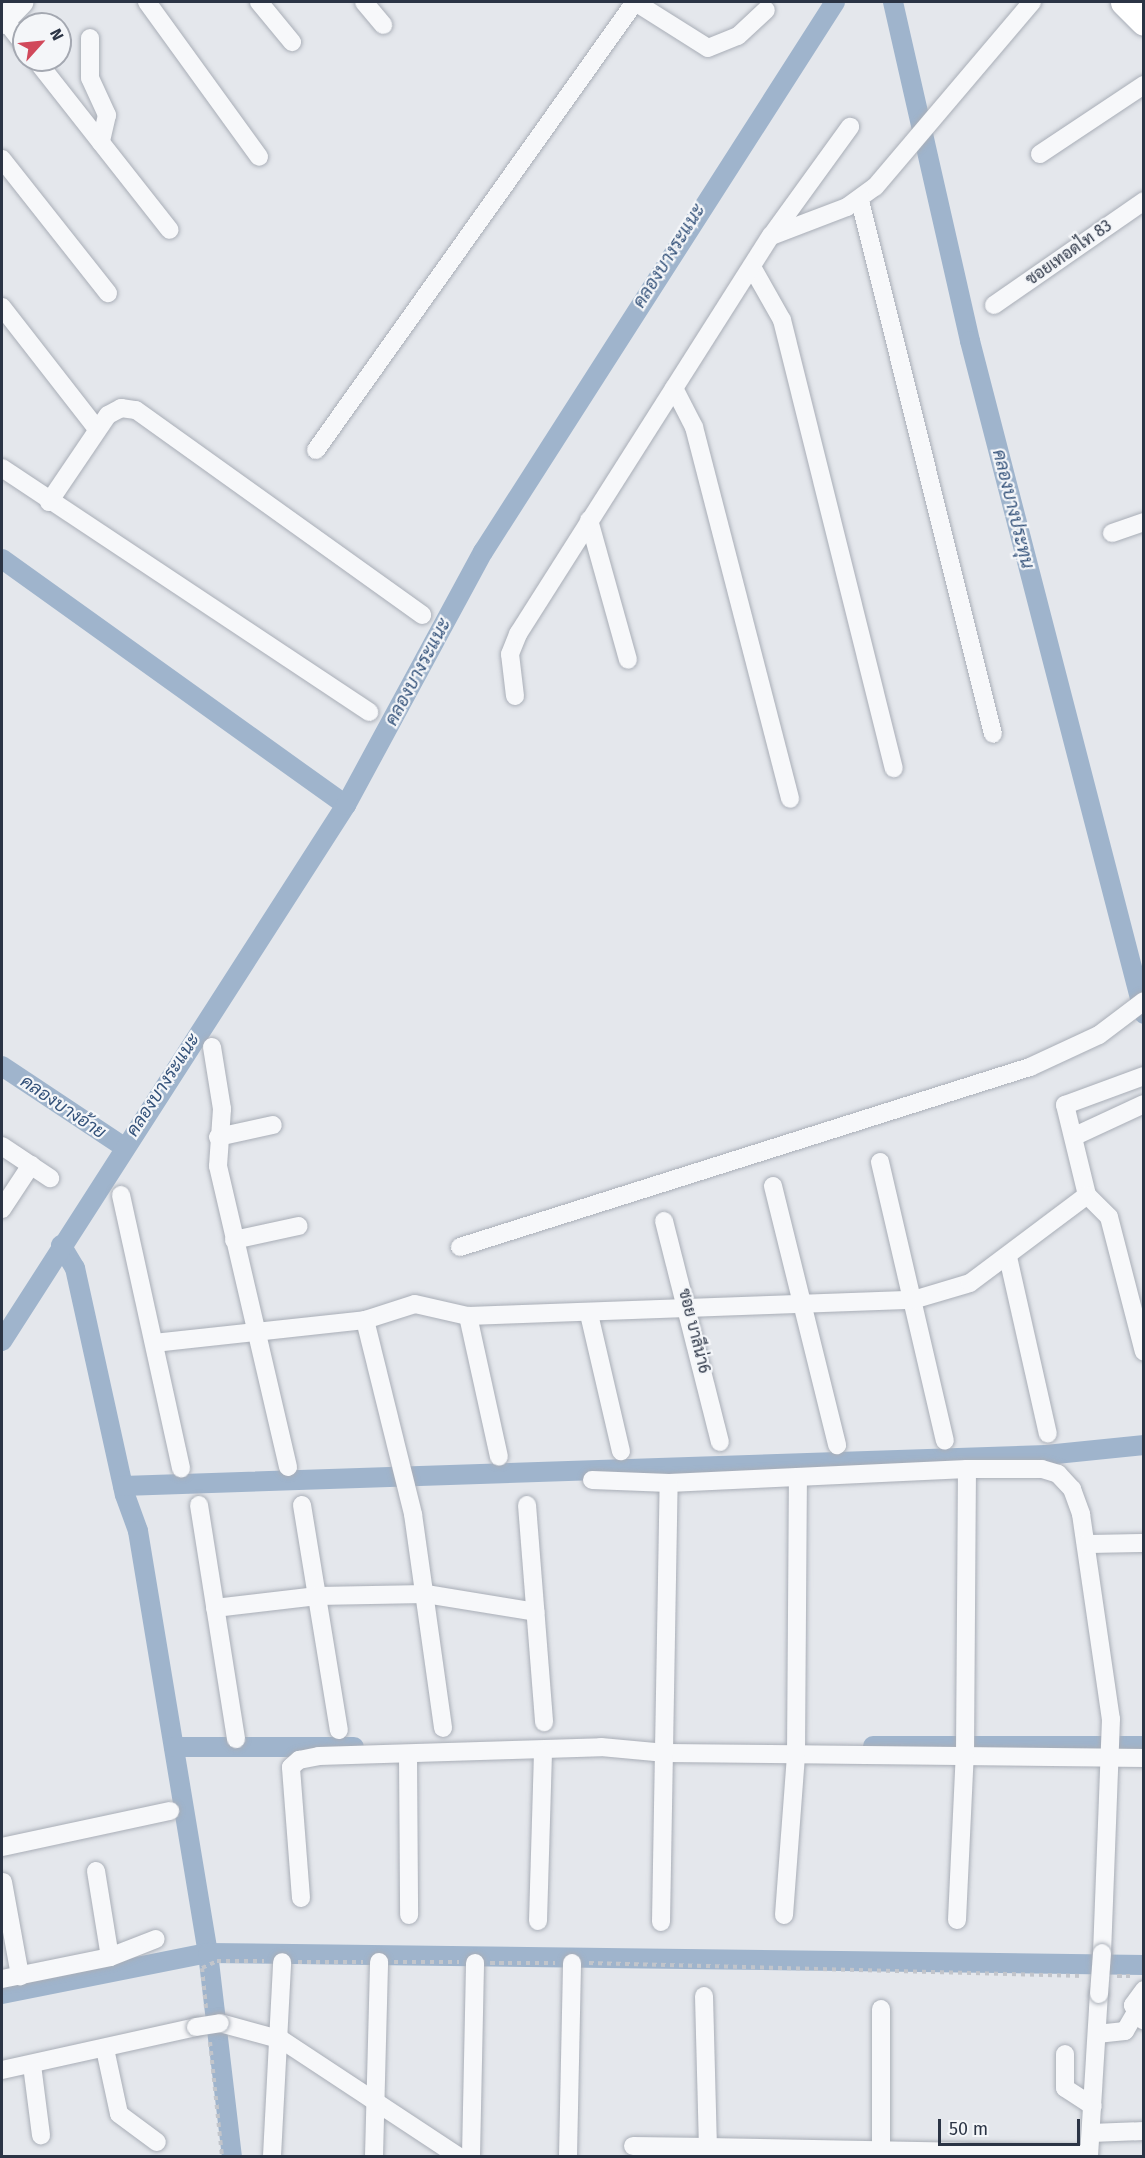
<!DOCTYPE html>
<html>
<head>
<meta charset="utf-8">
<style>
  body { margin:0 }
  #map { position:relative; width:1145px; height:2158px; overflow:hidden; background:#e4e7ec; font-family:"Fira Sans",Sarabun,sans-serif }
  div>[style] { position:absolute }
  .canal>* { height:20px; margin:-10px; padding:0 10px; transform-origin:10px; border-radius:10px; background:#9fb4cc }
  .path>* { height:4px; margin-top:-2px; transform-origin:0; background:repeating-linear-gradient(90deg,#c2c5cb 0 4.5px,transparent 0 9px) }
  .roads { filter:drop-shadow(0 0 2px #a9aeb7) drop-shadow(0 0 2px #a9aeb7) }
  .minor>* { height:18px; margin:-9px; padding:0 9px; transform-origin:9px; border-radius:9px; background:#f7f8fa }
  .tertiary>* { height:24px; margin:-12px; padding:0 12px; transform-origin:12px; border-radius:12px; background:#f7f8fa }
  .secondary>* { height:27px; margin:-13.5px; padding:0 13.5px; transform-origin:13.5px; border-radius:13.5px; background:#fff }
  .bridges { filter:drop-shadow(0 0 2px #a9aeb7) drop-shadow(0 0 2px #a9aeb7) }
  .minor-bridge>* { height:18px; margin:-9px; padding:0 9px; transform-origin:9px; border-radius:9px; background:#f7f8fa }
  span { translate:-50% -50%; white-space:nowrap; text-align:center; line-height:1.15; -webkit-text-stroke:4.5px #f4f6f9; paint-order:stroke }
  .street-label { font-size:16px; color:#2b3445 }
  .water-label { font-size:18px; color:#34527a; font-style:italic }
  .frame { position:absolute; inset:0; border:3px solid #2b3445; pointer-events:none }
  .north { position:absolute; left:12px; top:12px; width:60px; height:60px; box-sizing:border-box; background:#f4f6f9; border:2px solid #a4a8b1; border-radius:50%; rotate:63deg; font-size:16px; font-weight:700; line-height:24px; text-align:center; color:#2b3445 }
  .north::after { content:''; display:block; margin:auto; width:21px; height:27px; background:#d1495b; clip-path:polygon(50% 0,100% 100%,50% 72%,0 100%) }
  .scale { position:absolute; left:938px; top:2119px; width:142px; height:27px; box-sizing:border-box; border:3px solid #2b3445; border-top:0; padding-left:8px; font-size:18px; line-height:21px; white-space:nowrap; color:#2b3445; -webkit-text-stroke:4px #f4f6f9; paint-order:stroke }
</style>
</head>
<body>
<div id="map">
  <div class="canal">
    <i style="left:893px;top:2px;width:348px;rotate:77.2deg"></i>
    <i style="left:970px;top:341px;width:695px;rotate:75.5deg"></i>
    <i style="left:2px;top:559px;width:423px;rotate:35.6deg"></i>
    <i style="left:2px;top:1066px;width:146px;rotate:33.6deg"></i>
    <i style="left:61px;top:1245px;width:27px;rotate:59deg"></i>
    <i style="left:75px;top:1268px;width:232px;rotate:77.6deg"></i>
    <i style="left:125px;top:1495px;width:38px;rotate:70deg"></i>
    <i style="left:138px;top:1531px;width:428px;rotate:80.6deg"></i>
    <i style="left:208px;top:1953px;width:204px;rotate:83.3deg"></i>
    <i style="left:2px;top:1341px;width:637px;rotate:-57.31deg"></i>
    <i style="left:346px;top:805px;width:288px;rotate:-61.6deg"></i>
    <i style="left:483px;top:552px;width:653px;rotate:-57.38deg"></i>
    <i style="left:123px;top:1486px;width:924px;rotate:-1.92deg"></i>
    <i style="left:1046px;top:1455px;width:99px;rotate:-5.8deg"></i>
    <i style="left:873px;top:1746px;width:271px"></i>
    <i style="left:174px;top:1747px;width:180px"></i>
    <i style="left:2px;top:1994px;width:210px;rotate:-11.3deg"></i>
    <i style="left:208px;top:1953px;width:936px;rotate:0.73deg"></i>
  </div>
  <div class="path">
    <i style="left:298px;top:1962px;width:65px"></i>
    <i style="left:394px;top:1962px;width:65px"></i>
    <i style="left:490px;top:1963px;width:65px"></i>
    <i style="left:589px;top:1963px;width:494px;rotate:1.5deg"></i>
    <i style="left:1117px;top:1976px;width:17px"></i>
    <i style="left:206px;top:2008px;width:40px;rotate:-95.7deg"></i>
    <i style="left:202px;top:1968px;width:17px;rotate:-25deg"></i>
    <i style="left:217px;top:1961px;width:47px"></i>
    <i style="left:210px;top:2042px;width:115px;rotate:84deg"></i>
  </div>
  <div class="roads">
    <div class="minor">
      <i style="left:147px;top:2px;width:191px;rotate:54.1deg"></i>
      <i style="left:259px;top:2px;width:52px;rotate:50.5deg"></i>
      <i style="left:364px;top:2px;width:30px;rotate:50deg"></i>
      <i style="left:635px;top:2px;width:86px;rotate:32.2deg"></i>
      <i style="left:708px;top:48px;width:32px;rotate:-22deg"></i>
      <i style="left:738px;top:36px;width:38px;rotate:-43deg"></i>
      <i style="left:4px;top:19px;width:33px;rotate:52deg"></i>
      <i style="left:90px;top:38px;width:40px;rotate:90deg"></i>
      <i style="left:90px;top:78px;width:41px;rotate:65.3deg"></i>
      <i style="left:107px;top:115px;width:28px;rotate:103deg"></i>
      <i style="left:36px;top:60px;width:216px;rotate:51.8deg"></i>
      <i style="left:1040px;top:154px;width:125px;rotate:-33.6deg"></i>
      <i style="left:2px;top:159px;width:171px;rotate:51.7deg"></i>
      <i style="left:860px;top:201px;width:549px;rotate:75.99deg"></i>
      <i style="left:771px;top:236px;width:135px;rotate:-54.1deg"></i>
      <i style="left:752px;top:267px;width:61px;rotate:60.5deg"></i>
      <i style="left:782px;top:320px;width:462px;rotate:76deg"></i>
      <i style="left:994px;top:305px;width:183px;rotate:-34.7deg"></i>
      <i style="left:2px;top:307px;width:155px;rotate:52.1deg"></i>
      <i style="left:674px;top:388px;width:44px;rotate:62.9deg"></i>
      <i style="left:694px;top:427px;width:384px;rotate:75.5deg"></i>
      <i style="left:316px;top:450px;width:550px;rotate:-54.55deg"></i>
      <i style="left:2px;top:468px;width:441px;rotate:33.6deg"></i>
      <i style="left:49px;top:502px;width:105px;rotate:-55.9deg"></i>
      <i style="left:108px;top:415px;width:15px;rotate:-28deg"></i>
      <i style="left:121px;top:408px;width:15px;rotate:8deg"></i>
      <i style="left:136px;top:410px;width:352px;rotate:35.6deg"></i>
      <i style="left:589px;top:520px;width:145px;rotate:74.4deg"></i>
      <i style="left:1112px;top:533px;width:34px;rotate:-19deg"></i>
      <i style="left:515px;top:696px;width:42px;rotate:-96.8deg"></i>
      <i style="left:510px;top:654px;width:22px;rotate:-68deg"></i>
      <i style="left:518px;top:634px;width:472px;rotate:-57.6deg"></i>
      <i style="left:771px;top:236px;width:81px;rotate:-20.9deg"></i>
      <i style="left:847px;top:207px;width:34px;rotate:-36deg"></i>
      <i style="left:875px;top:187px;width:243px;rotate:-49.7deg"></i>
      <i style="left:212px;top:1047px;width:63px;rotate:80.8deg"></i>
      <i style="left:222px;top:1109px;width:57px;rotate:94deg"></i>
      <i style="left:218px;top:1166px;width:309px;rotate:76.9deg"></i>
      <i style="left:1075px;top:1136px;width:76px;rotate:-24.9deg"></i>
      <i style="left:218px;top:1137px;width:56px;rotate:-12.3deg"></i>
      <i style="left:2px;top:1146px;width:58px;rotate:33.7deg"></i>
      <i style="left:880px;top:1162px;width:286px;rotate:76.9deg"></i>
      <i style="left:773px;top:1186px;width:267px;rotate:76.1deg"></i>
      <i style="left:121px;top:1195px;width:280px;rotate:77.6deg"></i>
      <i style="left:1087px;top:1195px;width:93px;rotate:-103.7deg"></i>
      <i style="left:1065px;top:1105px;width:84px;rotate:-20.2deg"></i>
      <i style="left:1087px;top:1195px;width:31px;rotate:45deg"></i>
      <i style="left:1109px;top:1217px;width:139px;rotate:75.5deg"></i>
      <i style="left:2px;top:1209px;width:53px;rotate:-56.6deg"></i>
      <i style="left:664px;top:1221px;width:228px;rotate:75.8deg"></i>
      <i style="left:234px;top:1240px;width:66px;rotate:-12.2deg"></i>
      <i style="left:460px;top:1247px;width:598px;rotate:-17.53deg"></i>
      <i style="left:1030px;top:1067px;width:76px;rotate:-24.9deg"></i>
      <i style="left:1099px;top:1035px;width:56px;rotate:-37.1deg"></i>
      <i style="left:1008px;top:1257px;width:181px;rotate:77.3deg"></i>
      <i style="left:589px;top:1314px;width:141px;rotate:76.9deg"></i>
      <i style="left:468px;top:1316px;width:144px;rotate:77.6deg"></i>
      <i style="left:365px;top:1320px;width:200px;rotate:76.1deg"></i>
      <i style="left:413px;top:1514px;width:216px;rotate:82deg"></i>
      <i style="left:154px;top:1343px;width:212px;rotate:-6.2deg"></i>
      <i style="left:365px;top:1320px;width:52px;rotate:-17.7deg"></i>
      <i style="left:415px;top:1304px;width:54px;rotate:12.8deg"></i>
      <i style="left:468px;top:1316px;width:445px;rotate:-2.1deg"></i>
      <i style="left:913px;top:1300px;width:59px;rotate:-16.6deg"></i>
      <i style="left:970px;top:1283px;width:146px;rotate:-36.9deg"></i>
      <i style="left:592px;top:1480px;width:77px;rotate:2.2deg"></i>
      <i style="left:669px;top:1483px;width:298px;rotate:-2.7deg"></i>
      <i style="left:967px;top:1469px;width:75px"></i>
      <i style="left:1042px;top:1469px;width:17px;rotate:17deg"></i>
      <i style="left:1058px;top:1474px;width:21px;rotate:47deg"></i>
      <i style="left:1072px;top:1489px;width:27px;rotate:70deg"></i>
      <i style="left:1081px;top:1514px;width:207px;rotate:81.7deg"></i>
      <i style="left:1111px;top:1719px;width:234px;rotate:92.2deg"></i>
      <i style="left:199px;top:1505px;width:237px;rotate:81deg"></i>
      <i style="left:302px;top:1505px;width:228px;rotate:80.7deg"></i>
      <i style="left:527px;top:1505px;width:218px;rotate:85.5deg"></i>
      <i style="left:1086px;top:1544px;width:58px;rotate:-1deg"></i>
      <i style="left:215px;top:1608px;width:103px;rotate:-6.7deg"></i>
      <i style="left:317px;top:1596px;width:109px;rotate:-1.1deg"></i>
      <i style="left:426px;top:1594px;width:111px;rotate:9.3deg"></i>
      <i style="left:408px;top:1755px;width:160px;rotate:89.6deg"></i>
      <i style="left:2px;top:1847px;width:172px;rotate:-12.1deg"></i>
      <i style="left:96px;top:1871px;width:87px;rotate:80.8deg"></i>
      <i style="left:3px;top:1882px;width:96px;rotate:79.7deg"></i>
      <i style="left:301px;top:1898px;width:131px;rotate:-94.4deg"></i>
      <i style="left:291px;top:1767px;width:11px;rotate:-41deg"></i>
      <i style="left:299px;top:1760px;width:20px;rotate:-11deg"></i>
      <i style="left:319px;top:1756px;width:282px;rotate:-1.8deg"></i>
      <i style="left:601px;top:1747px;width:65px;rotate:5.3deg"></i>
      <i style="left:666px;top:1753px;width:478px;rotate:0.6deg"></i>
      <i style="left:784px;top:1915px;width:160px;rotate:-85.7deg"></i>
      <i style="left:796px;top:1755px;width:278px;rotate:-89.6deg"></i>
      <i style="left:957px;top:1920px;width:167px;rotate:-87.3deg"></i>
      <i style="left:965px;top:1753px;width:284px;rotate:-89.6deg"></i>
      <i style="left:538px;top:1921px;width:169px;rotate:-88.3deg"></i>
      <i style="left:661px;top:1922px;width:439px;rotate:-89deg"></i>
      <i style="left:2px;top:1979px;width:110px;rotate:-11.5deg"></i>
      <i style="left:110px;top:1957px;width:49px;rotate:-21.4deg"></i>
      <i style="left:1144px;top:1990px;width:19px;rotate:126deg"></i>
      <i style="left:1133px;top:2005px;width:19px;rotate:55deg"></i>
      <i style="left:704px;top:1996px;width:151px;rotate:88.5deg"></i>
      <i style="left:708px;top:2147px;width:381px;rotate:1.1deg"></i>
      <i style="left:881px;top:2009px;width:143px;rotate:90deg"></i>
      <i style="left:220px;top:2023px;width:64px;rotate:15.3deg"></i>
      <i style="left:282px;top:2040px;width:211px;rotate:33.4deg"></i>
      <i style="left:1097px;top:2034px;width:28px;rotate:-6deg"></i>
      <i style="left:1125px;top:2031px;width:20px;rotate:-60deg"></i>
      <i style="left:105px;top:2049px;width:66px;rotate:77.8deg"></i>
      <i style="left:119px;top:2114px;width:47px;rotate:36.4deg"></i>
      <i style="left:1065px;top:2054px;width:34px;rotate:90deg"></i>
      <i style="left:1065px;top:2088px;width:33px;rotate:33deg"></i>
      <i style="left:32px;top:2065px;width:71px;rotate:82.7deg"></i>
      <i style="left:2px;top:2070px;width:199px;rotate:-12.5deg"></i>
      <i style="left:1091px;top:2133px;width:53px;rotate:-2.2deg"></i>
      <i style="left:633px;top:2146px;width:75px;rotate:0.8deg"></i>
      <i style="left:272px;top:2156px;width:194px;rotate:-87deg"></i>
      <i style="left:374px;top:2156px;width:194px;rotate:-88.5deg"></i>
      <i style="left:471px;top:2156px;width:193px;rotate:-88.8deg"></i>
      <i style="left:568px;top:2156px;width:193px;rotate:-88.8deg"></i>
      <i style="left:1089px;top:2156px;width:162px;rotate:-86.5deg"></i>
    </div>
    <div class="tertiary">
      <i style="left:2px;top:22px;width:28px;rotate:-46deg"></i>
    </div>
    <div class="secondary">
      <i style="left:1124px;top:2px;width:28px;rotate:45deg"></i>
    </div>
  </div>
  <div class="bridges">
    <div class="minor-bridge">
      <i style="left:1099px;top:1994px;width:41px;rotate:-85.8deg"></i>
      <i style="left:196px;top:2027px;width:24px;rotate:-9deg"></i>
    </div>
  </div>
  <div class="street-label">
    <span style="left:1069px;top:253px;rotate:-35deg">ซอยเทอดไท 83</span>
    <span style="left:694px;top:1331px;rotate:76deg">ซอย บาลีน่า6</span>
  </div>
  <div class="water-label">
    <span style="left:669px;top:256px;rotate:-58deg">คลองบางระแนะ</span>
    <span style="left:1013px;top:509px;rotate:76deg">คลองบางประทุน</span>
    <span style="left:418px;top:672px;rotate:-62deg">คลองบางระแนะ</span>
    <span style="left:163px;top:1085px;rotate:-57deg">คลองบางระแนะ</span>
    <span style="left:63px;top:1107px;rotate:34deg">คลองบางอ้าย</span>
  </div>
  <div class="frame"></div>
  <div class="north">N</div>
  <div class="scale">50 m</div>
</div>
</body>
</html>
